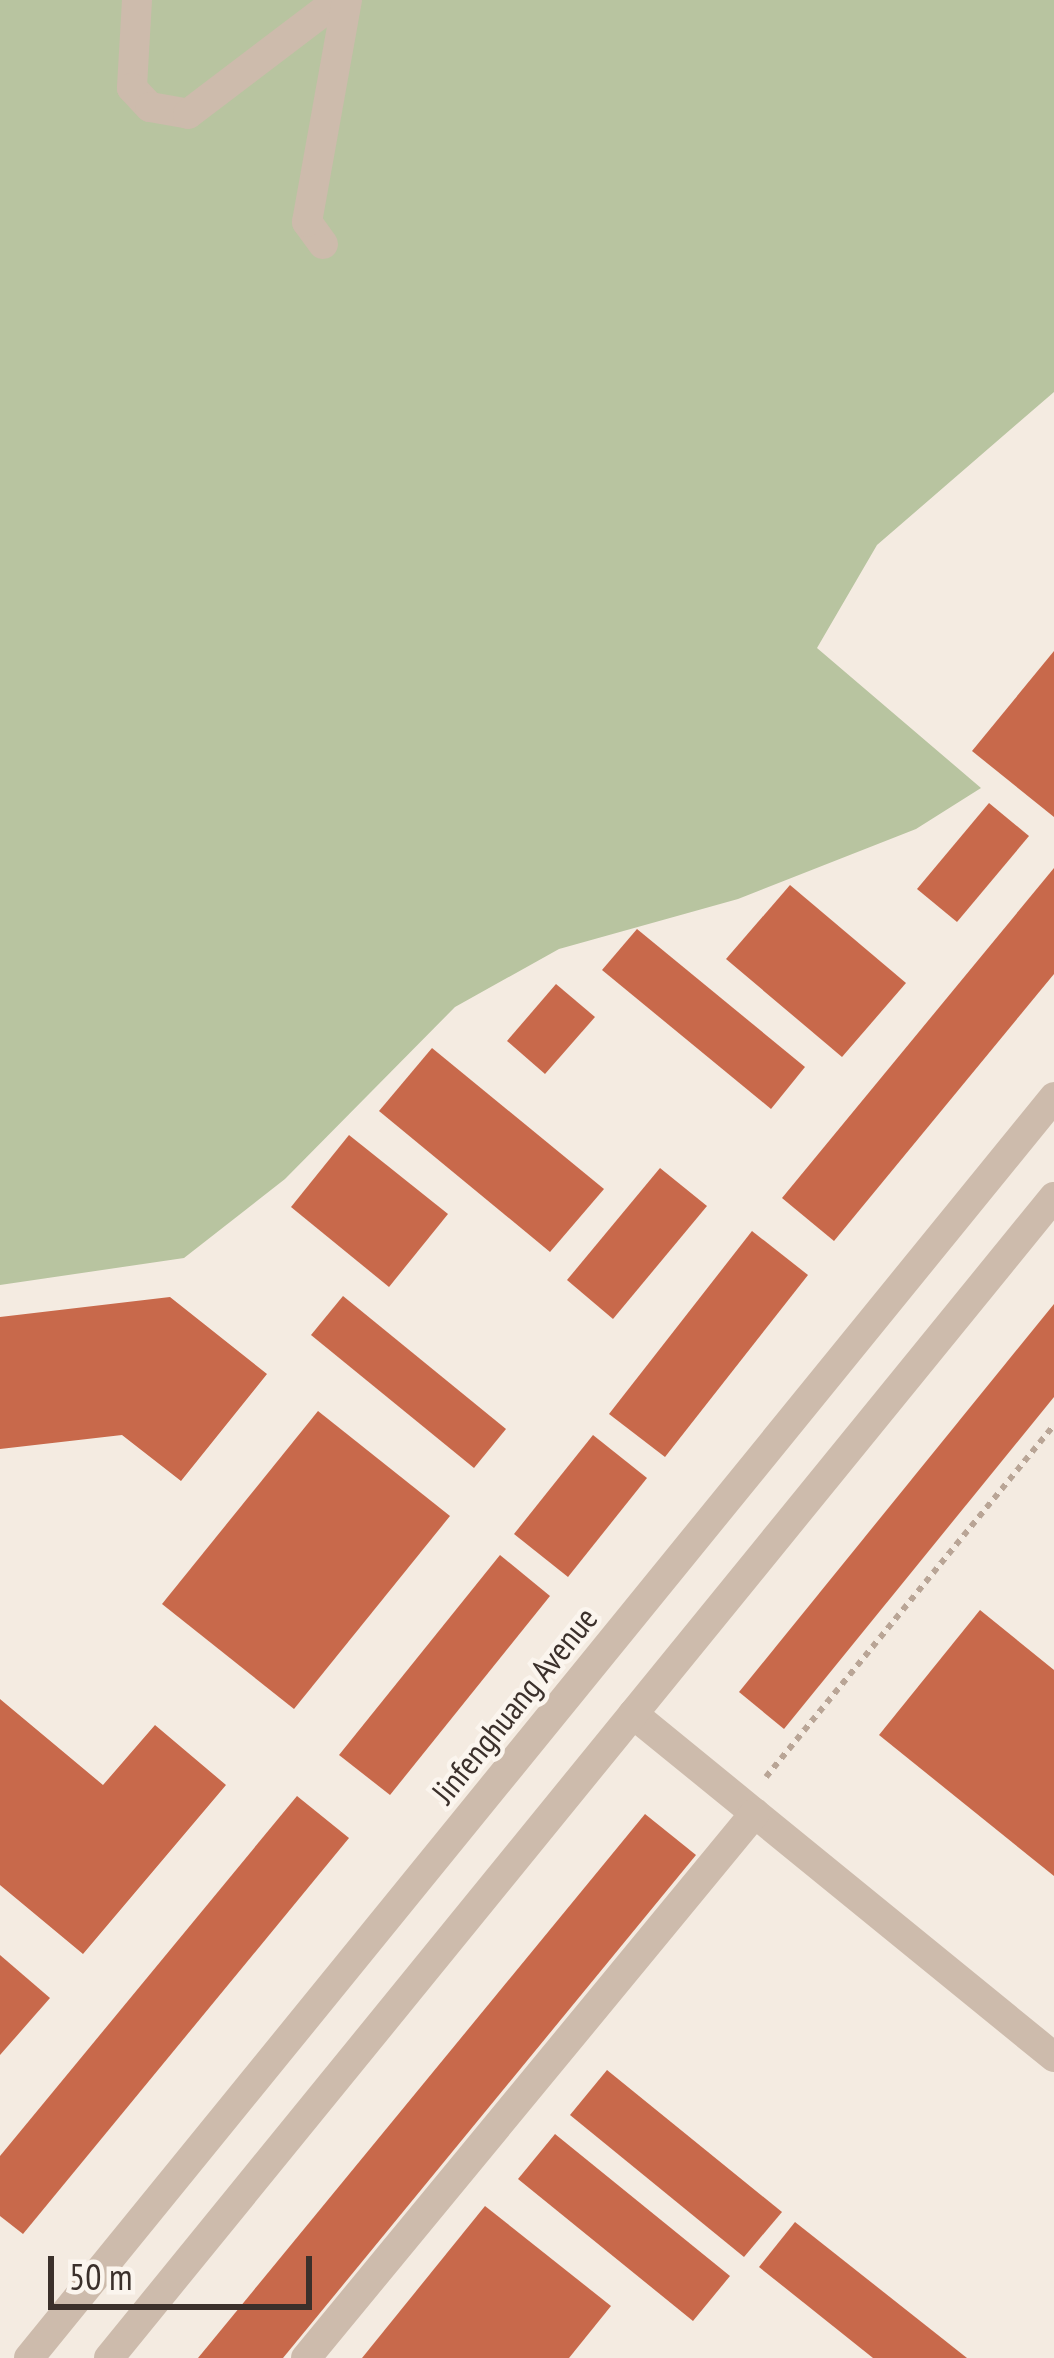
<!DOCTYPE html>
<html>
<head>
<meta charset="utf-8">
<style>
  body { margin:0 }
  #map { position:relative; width:1054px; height:2358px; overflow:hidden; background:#f4ebe1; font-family:"PT Sans Narrow",sans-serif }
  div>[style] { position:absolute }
  .green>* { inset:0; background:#b8c4a0 }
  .building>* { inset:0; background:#c8694b }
  .path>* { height:6px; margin-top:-3px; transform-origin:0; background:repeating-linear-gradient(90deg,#b9a596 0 6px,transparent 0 12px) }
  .minor>* { height:30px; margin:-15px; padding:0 15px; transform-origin:15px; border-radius:15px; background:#cdbbac }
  span { translate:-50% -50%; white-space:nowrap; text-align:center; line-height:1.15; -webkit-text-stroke:9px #fbf5ee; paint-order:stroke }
  .street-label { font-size:33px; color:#3b302b }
  .scale { position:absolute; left:48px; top:2256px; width:264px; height:54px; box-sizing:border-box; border:6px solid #3b302b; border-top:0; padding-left:15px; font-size:36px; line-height:42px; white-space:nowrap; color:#3b302b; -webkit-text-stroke:9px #fbf5ee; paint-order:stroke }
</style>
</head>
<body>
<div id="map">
  <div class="green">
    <i style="clip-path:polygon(0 0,1054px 0,1054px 392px,877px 545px,817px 648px,981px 788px,916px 829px,738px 899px,559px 949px,455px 1007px,285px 1179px,184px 1258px,0 1285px)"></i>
  </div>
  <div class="building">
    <i style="clip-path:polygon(1054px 651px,1054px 817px,972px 751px)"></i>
    <i style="clip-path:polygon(989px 803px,1029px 836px,957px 922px,917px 889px)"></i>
    <i style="clip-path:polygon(1054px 868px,1054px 974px,834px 1241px,782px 1198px)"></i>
    <i style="clip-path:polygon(790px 885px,906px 983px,842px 1057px,726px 959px)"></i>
    <i style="clip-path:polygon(637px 929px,805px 1067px,771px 1109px,602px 970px)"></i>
    <i style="clip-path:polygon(556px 984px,595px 1017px,545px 1074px,507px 1041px)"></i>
    <i style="clip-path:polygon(432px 1048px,604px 1189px,550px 1252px,379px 1111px)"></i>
    <i style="clip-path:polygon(349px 1135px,448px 1214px,389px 1287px,291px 1207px)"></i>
    <i style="clip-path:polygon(660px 1168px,707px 1206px,613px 1319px,567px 1280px)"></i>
    <i style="clip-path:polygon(752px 1231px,808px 1275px,665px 1457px,609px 1414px)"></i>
    <i style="clip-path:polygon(343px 1296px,506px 1429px,474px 1468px,311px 1335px)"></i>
    <i style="clip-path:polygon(170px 1297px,267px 1374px,181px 1481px,122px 1435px,0 1449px,0 1317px)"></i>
    <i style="clip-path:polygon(1054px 1304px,1054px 1397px,784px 1729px,739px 1692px)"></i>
    <i style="clip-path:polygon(318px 1411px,450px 1516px,294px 1709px,162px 1604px)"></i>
    <i style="clip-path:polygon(593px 1435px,647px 1478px,568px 1577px,514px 1534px)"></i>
    <i style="clip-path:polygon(500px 1555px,550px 1596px,390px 1795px,339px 1755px)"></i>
    <i style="clip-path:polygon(980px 1610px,1054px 1670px,1054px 1876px,879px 1735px)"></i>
    <i style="clip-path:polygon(0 1699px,103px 1785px,155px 1725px,226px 1785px,83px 1954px,0 1885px)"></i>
    <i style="clip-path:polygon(297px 1796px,349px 1838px,23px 2234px,0 2216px,0 2156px)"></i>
    <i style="clip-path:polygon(645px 1814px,696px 1855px,283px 2358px,198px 2358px)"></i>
    <i style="clip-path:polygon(0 1955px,50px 1998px,0 2055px)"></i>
    <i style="clip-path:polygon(607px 2070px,782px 2212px,744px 2257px,570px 2115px)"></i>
    <i style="clip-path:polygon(555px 2134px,730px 2276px,693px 2321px,518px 2179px)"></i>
    <i style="clip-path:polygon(485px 2206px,611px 2306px,569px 2358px,362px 2358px)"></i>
    <i style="clip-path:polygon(795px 2222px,967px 2358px,873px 2358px,759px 2267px)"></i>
  </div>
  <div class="path">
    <i style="left:766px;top:1777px;width:455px;rotate:-50.7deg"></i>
  </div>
  <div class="minor">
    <i style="left:137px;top:0;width:88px;rotate:93.3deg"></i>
    <i style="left:132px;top:88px;width:26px;rotate:47deg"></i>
    <i style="left:150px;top:107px;width:39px;rotate:10deg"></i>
    <i style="left:188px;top:114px;width:188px;rotate:-37.2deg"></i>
    <i style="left:323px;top:244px;width:27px;rotate:-126deg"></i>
    <i style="left:307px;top:222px;width:226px;rotate:-79.8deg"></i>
    <i style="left:633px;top:1714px;width:543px;rotate:39.17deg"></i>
    <i style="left:29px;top:2358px;width:1625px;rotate:-50.89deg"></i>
    <i style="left:109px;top:2358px;width:1497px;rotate:-50.86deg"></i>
    <i style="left:306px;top:2358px;width:706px;rotate:-50.52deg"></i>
  </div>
  <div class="street-label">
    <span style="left:514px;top:1705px;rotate:-51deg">Jinfenghuang Avenue</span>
  </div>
  <div class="scale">50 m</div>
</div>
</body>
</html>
